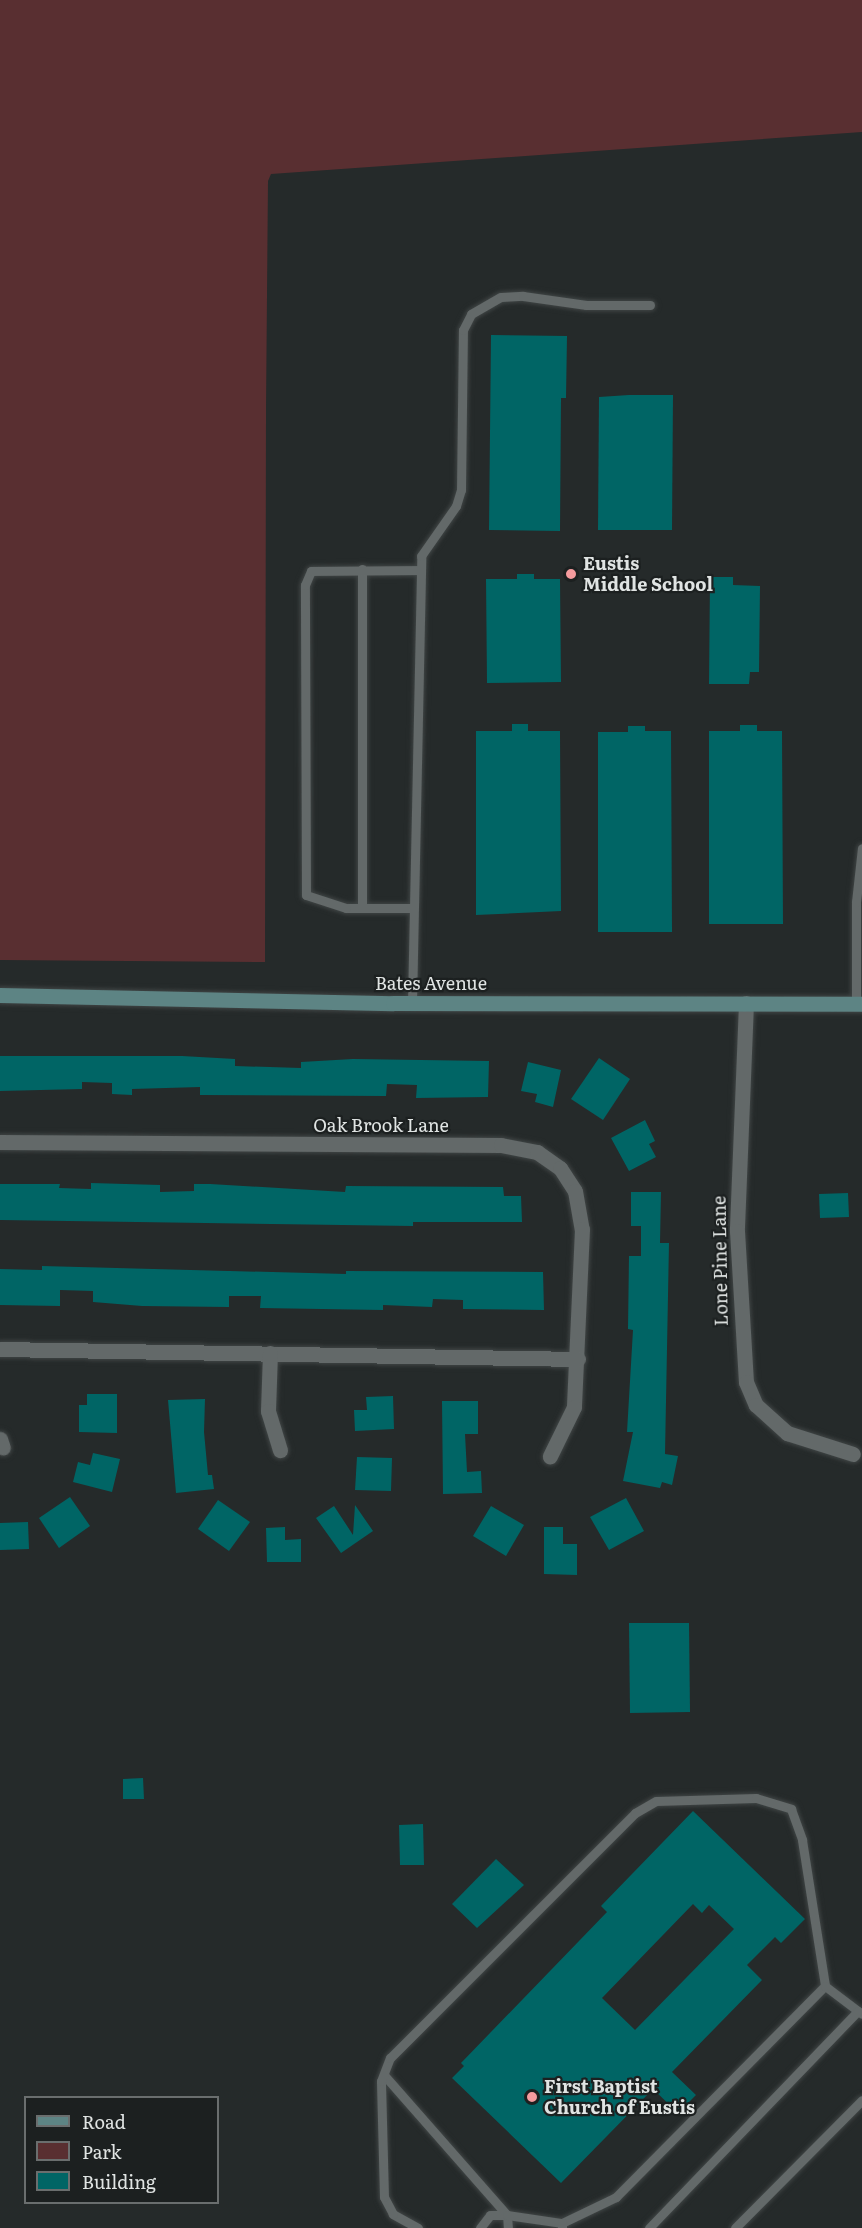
<!DOCTYPE html>
<html>
<head>
<meta charset="utf-8">
<style>
  body { margin:0 }
  #map { position:relative; width:862px; height:2228px; overflow:hidden; background:#252a2a; font-family:Literata,serif }
  div>[style] { position:absolute }
  .green>* { inset:0; background:#592f31 }
  .building>* { inset:0; background:#006565 }
  .roads { filter:drop-shadow(0 0 2px #404545) drop-shadow(0 0 2px #404545) }
  .lane>* { height:9px; margin:-4.5px; padding:0 4.5px; transform-origin:4.5px; border-radius:4.5px; background:#636969 }
  .street>* { height:15px; margin:-7.5px; padding:0 7.5px; transform-origin:7.5px; border-radius:7.5px; background:#636969 }
  .secondary>* { height:15px; margin:-7.5px; padding:0 7.5px; transform-origin:7.5px; border-radius:7.5px; background:#5d8484 }
  .dots>* { width:16px; height:16px; translate:-50% -50%; box-sizing:border-box; border:3px solid #1c2020; border-radius:50% }
  span { translate:-50% -50%; white-space:nowrap; text-align:center; line-height:1.15; -webkit-text-stroke:4.5px #1c2020; paint-order:stroke }
  .poi-label { font-size:18px; color:#e0e4e3; font-weight:700 }
  .left { translate:0 -50%; text-align:left }
  .street-label { font-size:18px; color:#e0e4e3 }
  .legend { position:absolute; left:24px; top:2096px; width:195px; height:108px; box-sizing:border-box; background:#1c2020; border:2px solid #6a6e6e; margin:0; padding:8px 10px; list-style:none; font-size:18px; color:#e0e4e3 }
  .legend li { display:flex; align-items:center; gap:12px; height:30px }
  .legend b { width:30px; border:2px solid #6a6e6e }
</style>
</head>
<body>
<div id="map">
  <div class="green">
    <i style="clip-path:polygon(0 0,862px 0,862px 132px,271px 174px,268px 181px,266px 409px,265px 962px,0 960px)"></i>
  </div>
  <div class="building">
    <i style="clip-path:polygon(491px 335px,567px 336px,566px 398px,561px 398px,560px 531px,489px 530px)"></i>
    <i style="clip-path:polygon(629px 395px,673px 395px,672px 530px,598px 530px,599px 397px)"></i>
    <i style="clip-path:polygon(517px 574px,534px 574px,534px 579px,560px 579px,561px 682px,487px 683px,486px 579px,517px 579px)"></i>
    <i style="clip-path:polygon(710px 577px,733px 577px,733px 585px,760px 586px,759px 672px,750px 672px,749px 684px,709px 684px)"></i>
    <i style="clip-path:polygon(512px 724px,528px 724px,528px 731px,560px 731px,561px 911px,476px 915px,476px 731px,512px 731px)"></i>
    <i style="clip-path:polygon(740px 725px,757px 725px,757px 731px,782px 731px,783px 924px,709px 924px,709px 731px,740px 731px)"></i>
    <i style="clip-path:polygon(628px 726px,645px 726px,645px 731px,671px 731px,672px 932px,598px 932px,598px 732px,628px 732px)"></i>
    <i style="clip-path:polygon(0 1056px,182px 1056px,235px 1059px,235px 1066px,301px 1068px,301px 1062px,353px 1059px,489px 1061px,488px 1097px,416px 1098px,417px 1085px,387px 1084px,386px 1096px,200px 1095px,200px 1087px,132px 1089px,132px 1095px,112px 1094px,112px 1083px,82px 1082px,82px 1089px,0 1091px)"></i>
    <i style="clip-path:polygon(599px 1058px,630px 1079px,603px 1120px,571px 1099px)"></i>
    <i style="clip-path:polygon(528px 1062px,561px 1070px,553px 1107px,535px 1102px,537px 1094px,521px 1091px)"></i>
    <i style="clip-path:polygon(645px 1120px,655px 1141px,649px 1144px,656px 1157px,629px 1171px,611px 1138px)"></i>
    <i style="clip-path:polygon(91px 1183px,160px 1185px,160px 1192px,194px 1191px,194px 1184px,210px 1184px,345px 1192px,346px 1186px,503px 1187px,504px 1196px,521px 1196px,522px 1222px,413px 1222px,413px 1226px,0 1220px,0 1184px,60px 1184px,59px 1188px,91px 1189px)"></i>
    <i style="clip-path:polygon(631px 1192px,661px 1192px,660px 1243px,669px 1243px,665px 1454px,678px 1456px,672px 1485px,662px 1482px,660px 1488px,623px 1481px,633px 1432px,627px 1432px,633px 1330px,628px 1329px,629px 1256px,641px 1256px,641px 1226px,631px 1226px)"></i>
    <i style="clip-path:polygon(848px 1193px,849px 1217px,820px 1218px,819px 1194px)"></i>
    <i style="clip-path:polygon(42px 1266px,346px 1274px,346px 1271px,543px 1272px,544px 1310px,463px 1309px,463px 1300px,433px 1299px,432px 1307px,383px 1305px,383px 1310px,260px 1308px,261px 1296px,229px 1296px,229px 1307px,142px 1306px,93px 1302px,93px 1291px,60px 1290px,60px 1306px,0 1305px,0 1269px,42px 1270px)"></i>
    <i style="clip-path:polygon(87px 1394px,117px 1394px,117px 1433px,79px 1432px,79px 1405px,87px 1405px)"></i>
    <i style="clip-path:polygon(393px 1396px,394px 1429px,355px 1431px,354px 1410px,367px 1410px,366px 1397px)"></i>
    <i style="clip-path:polygon(205px 1399px,204px 1432px,208px 1475px,212px 1475px,214px 1489px,176px 1493px,168px 1400px)"></i>
    <i style="clip-path:polygon(442px 1401px,478px 1401px,478px 1434px,465px 1434px,467px 1472px,481px 1471px,482px 1493px,443px 1494px)"></i>
    <i style="clip-path:polygon(93px 1453px,120px 1459px,112px 1492px,73px 1482px,78px 1462px,90px 1465px)"></i>
    <i style="clip-path:polygon(357px 1457px,392px 1458px,391px 1491px,355px 1490px)"></i>
    <i style="clip-path:polygon(70px 1497px,90px 1526px,59px 1548px,39px 1518px)"></i>
    <i style="clip-path:polygon(626px 1498px,644px 1531px,609px 1550px,590px 1517px)"></i>
    <i style="clip-path:polygon(218px 1500px,250px 1522px,229px 1551px,198px 1529px)"></i>
    <i style="clip-path:polygon(355px 1505px,373px 1531px,341px 1553px,316px 1518px,334px 1506px,353px 1535px)"></i>
    <i style="clip-path:polygon(491px 1506px,524px 1525px,506px 1556px,473px 1536px)"></i>
    <i style="clip-path:polygon(28px 1522px,29px 1549px,0 1550px,0 1523px)"></i>
    <i style="clip-path:polygon(285px 1527px,285px 1540px,301px 1539px,301px 1562px,267px 1562px,266px 1528px)"></i>
    <i style="clip-path:polygon(544px 1527px,563px 1527px,563px 1544px,577px 1544px,577px 1575px,544px 1574px)"></i>
    <i style="clip-path:polygon(629px 1623px,689px 1623px,690px 1712px,630px 1713px)"></i>
    <i style="clip-path:polygon(143px 1778px,144px 1799px,123px 1799px,123px 1779px)"></i>
    <i style="clip-path:polygon(evenodd,693px 1811px,805px 1919px,781px 1943px,775px 1937px,747px 1965px,762px 1980px,672px 2072px,696px 2095px,678px 2113px,653px 2089px,561px 2183px,452px 2078px,464px 2066px,461px 2063px,607px 1912px,601px 1906px,693px 1811px,693px 1904px,702px 1913px,709px 1905px,734px 1929px,635px 2030px,602px 1998px,693px 1904px)"></i>
    <i style="clip-path:polygon(423px 1824px,424px 1865px,400px 1865px,399px 1825px)"></i>
    <i style="clip-path:polygon(496px 1859px,524px 1885px,477px 1928px,452px 1904px)"></i>
  </div>
  <div class="roads">
    <div class="lane">
      <i style="left:362px;top:569px;width:339px;rotate:90deg"></i>
      <i style="left:413px;top:908px;width:67px;rotate:180deg"></i>
      <i style="left:346px;top:908px;width:42px;rotate:-162deg"></i>
      <i style="left:306px;top:895px;width:310px;rotate:-90.2deg"></i>
      <i style="left:305px;top:585px;width:15px;rotate:-67deg"></i>
      <i style="left:311px;top:571px;width:110px;rotate:-0.5deg"></i>
      <i style="left:412px;top:1003px;width:447px;rotate:-88.8deg"></i>
      <i style="left:421px;top:556px;width:61px;rotate:-55deg"></i>
      <i style="left:456px;top:506px;width:17px;rotate:-73deg"></i>
      <i style="left:461px;top:490px;width:160px;rotate:-89.3deg"></i>
      <i style="left:463px;top:330px;width:18px;rotate:-63deg"></i>
      <i style="left:471px;top:314px;width:34px;rotate:-30deg"></i>
      <i style="left:501px;top:297px;width:22px;rotate:-3deg"></i>
      <i style="left:523px;top:296px;width:64px;rotate:8.1deg"></i>
      <i style="left:586px;top:305px;width:64px"></i>
      <i style="left:856px;top:1004px;width:102px;rotate:-90deg"></i>
      <i style="left:856px;top:902px;width:54px;rotate:-83.7deg"></i>
      <i style="left:384px;top:2075px;width:186px;rotate:48.7deg"></i>
      <i style="left:507px;top:2215px;width:13px;rotate:86deg"></i>
      <i style="left:562px;top:2223px;width:60px;rotate:-25.7deg"></i>
      <i style="left:616px;top:2197px;width:297px;rotate:-45.3deg"></i>
      <i style="left:418px;top:2228px;width:29px;rotate:-151deg"></i>
      <i style="left:393px;top:2214px;width:19px;rotate:-118deg"></i>
      <i style="left:384px;top:2197px;width:116px;rotate:-91.5deg"></i>
      <i style="left:381px;top:2081px;width:25px;rotate:-69deg"></i>
      <i style="left:390px;top:2058px;width:346px;rotate:-45deg"></i>
      <i style="left:635px;top:1813px;width:24px;rotate:-30deg"></i>
      <i style="left:656px;top:1801px;width:100px;rotate:-1.7deg"></i>
      <i style="left:756px;top:1798px;width:37px;rotate:17deg"></i>
      <i style="left:791px;top:1809px;width:33px;rotate:70deg"></i>
      <i style="left:802px;top:1840px;width:148px;rotate:81deg"></i>
      <i style="left:825px;top:1986px;width:46px;rotate:37.1deg"></i>
      <i style="left:480px;top:2228px;width:16px;rotate:-52deg"></i>
      <i style="left:490px;top:2215px;width:17px"></i>
      <i style="left:507px;top:2215px;width:56px;rotate:8.3deg"></i>
      <i style="left:562px;top:2223px;width:5px;rotate:90deg"></i>
      <i style="left:649px;top:2228px;width:301px;rotate:-46.1deg"></i>
      <i style="left:735px;top:2228px;width:180px;rotate:-45.2deg"></i>
    </div>
    <div class="street">
      <i style="left:746px;top:1003px;width:228px;rotate:92.3deg"></i>
      <i style="left:737px;top:1231px;width:151px;rotate:86.6deg"></i>
      <i style="left:746px;top:1382px;width:25px;rotate:67deg"></i>
      <i style="left:756px;top:1405px;width:42px;rotate:42.1deg"></i>
      <i style="left:787px;top:1433px;width:69px;rotate:17.7deg"></i>
      <i style="left:0;top:1142px;width:501px;rotate:0.34deg"></i>
      <i style="left:501px;top:1145px;width:37px;rotate:11deg"></i>
      <i style="left:537px;top:1152px;width:28px;rotate:35deg"></i>
      <i style="left:560px;top:1168px;width:27px;rotate:57deg"></i>
      <i style="left:575px;top:1191px;width:39px;rotate:80deg"></i>
      <i style="left:582px;top:1229px;width:178px;rotate:92.6deg"></i>
      <i style="left:574px;top:1407px;width:55px;rotate:116.1deg"></i>
      <i style="left:0;top:1349px;width:578px;rotate:0.99deg"></i>
      <i style="left:270px;top:1353px;width:58px;rotate:92deg"></i>
      <i style="left:268px;top:1411px;width:41px;rotate:72.9deg"></i>
      <i style="left:0;top:1439px;width:9px;rotate:72deg"></i>
    </div>
    <div class="secondary">
      <i style="left:0;top:995px;width:393px;rotate:1.2deg"></i>
      <i style="left:393px;top:1003px;width:469px;rotate:0.1deg"></i>
    </div>
  </div>
  <div class="dots">
    <i style="left:571px;top:574px;background:#f59b9e"></i>
    <i style="left:532px;top:2097px;background:#f59b9e"></i>
  </div>
  <div class="poi-label">
    <span class="left" style="left:583px;top:574px">Eustis<br>Middle School</span>
    <span class="left" style="left:544px;top:2097px">First Baptist<br>Church of Eustis</span>
  </div>
  <div class="street-label">
    <span style="left:431px;top:983px">Bates Avenue</span>
    <span style="left:381px;top:1125px">Oak Brook Lane</span>
    <span style="left:720px;top:1261px;rotate:-91deg">Lone Pine Lane</span>
  </div>
  <ul class="legend">
  <li><b style="height:8px;background:#5d8484"></b>Road</li>
  <li><b style="height:16px;background:#592f31"></b>Park</li>
  <li><b style="height:16px;background:#006565"></b>Building</li>
  </ul>
</div>
</body>
</html>
